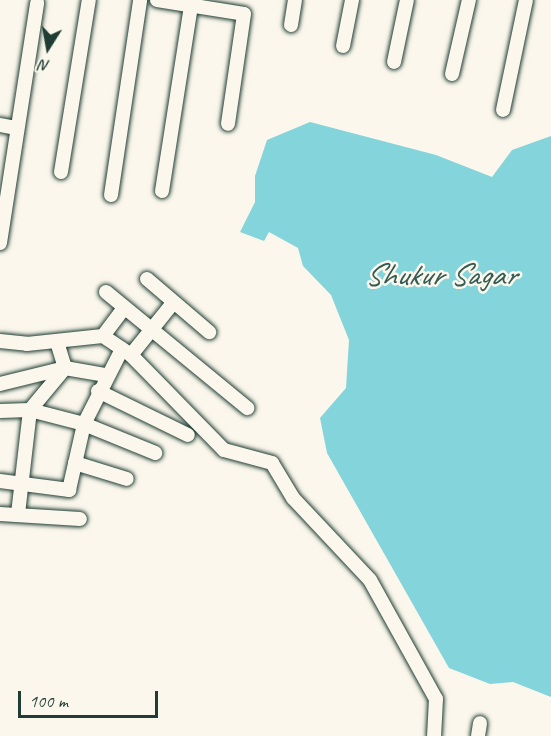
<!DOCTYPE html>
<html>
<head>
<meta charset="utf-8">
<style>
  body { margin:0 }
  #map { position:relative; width:551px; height:736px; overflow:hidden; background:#fbf7ec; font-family:Caveat,sans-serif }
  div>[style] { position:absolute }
  .water>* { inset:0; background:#83d4db }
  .roads { filter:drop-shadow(0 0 2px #1f3d34) drop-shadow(0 0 2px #1f3d34) }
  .minor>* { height:14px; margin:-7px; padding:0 7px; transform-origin:7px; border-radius:7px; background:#fbf7ec }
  span { translate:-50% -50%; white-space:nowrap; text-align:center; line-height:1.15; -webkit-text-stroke:5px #fbf7ec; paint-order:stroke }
  .water-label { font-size:32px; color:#335b55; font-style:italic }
  .north { position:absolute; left:18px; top:18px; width:60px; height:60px; -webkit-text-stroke:4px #fbf7ec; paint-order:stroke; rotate:191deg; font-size:16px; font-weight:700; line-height:24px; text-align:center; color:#1f3d34 }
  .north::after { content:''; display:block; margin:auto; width:21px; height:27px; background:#1f3d34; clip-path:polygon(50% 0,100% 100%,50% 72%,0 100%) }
  .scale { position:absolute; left:18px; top:691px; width:140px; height:27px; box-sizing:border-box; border:3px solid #1f3d34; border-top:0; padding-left:8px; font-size:18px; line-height:21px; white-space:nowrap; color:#1f3d34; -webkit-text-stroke:4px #fbf7ec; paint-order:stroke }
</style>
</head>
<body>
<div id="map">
  <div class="water">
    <i style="clip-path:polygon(310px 122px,436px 155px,492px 177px,512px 150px,551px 136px,551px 697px,513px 682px,490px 684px,449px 668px,327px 453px,320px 418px,346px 388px,349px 340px,331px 295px,303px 266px,298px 248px,269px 232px,264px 241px,240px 232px,255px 202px,255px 176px,267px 140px)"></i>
  </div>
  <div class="roads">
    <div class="minor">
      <i style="left:157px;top:0;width:88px;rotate:9.1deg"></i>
      <i style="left:244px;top:14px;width:111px;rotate:98.3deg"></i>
      <i style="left:291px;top:25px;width:25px;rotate:-81deg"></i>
      <i style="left:343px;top:46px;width:47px;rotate:-78.9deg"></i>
      <i style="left:394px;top:62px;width:63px;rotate:-78.2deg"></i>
      <i style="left:452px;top:74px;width:76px;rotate:-77.1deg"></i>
      <i style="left:503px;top:110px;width:112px;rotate:-78.2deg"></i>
      <i style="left:0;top:125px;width:15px;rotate:11deg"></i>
      <i style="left:61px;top:172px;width:174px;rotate:-80.8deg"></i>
      <i style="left:162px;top:191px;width:188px;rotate:-81.1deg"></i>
      <i style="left:111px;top:195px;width:197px;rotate:-81.5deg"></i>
      <i style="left:0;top:243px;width:243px;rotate:-81.2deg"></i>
      <i style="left:147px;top:279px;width:82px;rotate:40.5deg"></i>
      <i style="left:106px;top:292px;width:183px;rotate:39.4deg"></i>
      <i style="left:103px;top:336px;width:35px;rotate:-53deg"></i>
      <i style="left:0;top:341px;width:27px;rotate:6deg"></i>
      <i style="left:27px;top:344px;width:76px;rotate:-6deg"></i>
      <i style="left:103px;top:336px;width:34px;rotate:34deg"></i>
      <i style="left:131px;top:355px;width:133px;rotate:45.6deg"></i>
      <i style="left:224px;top:450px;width:50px;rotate:15.2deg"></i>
      <i style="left:272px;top:463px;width:41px;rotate:59deg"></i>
      <i style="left:293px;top:498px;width:112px;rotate:46.8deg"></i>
      <i style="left:370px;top:580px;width:136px;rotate:61deg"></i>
      <i style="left:436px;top:699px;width:37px;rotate:93deg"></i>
      <i style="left:131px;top:355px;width:67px;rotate:-51.1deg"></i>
      <i style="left:0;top:384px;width:67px;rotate:-13.8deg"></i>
      <i style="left:65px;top:368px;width:40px;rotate:10deg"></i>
      <i style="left:98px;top:391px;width:100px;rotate:26.1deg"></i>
      <i style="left:0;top:411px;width:30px;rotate:-2deg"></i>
      <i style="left:30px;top:410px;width:56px;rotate:14.5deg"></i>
      <i style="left:84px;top:424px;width:84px;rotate:-63.1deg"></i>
      <i style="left:75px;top:463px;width:54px;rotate:17.1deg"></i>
      <i style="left:0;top:481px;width:70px;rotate:7.4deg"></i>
      <i style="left:69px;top:490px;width:68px;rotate:-77.2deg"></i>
      <i style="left:84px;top:424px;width:77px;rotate:22.2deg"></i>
      <i style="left:0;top:514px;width:80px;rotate:3.6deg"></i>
      <i style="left:18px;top:514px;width:105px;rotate:-83.4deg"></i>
      <i style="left:30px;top:410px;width:55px;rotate:-50.2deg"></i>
      <i style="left:65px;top:368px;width:28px;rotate:-107deg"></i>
      <i style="left:478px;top:736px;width:13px;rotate:-81deg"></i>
    </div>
  </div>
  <div class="water-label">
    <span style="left:440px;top:275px">Shukur Sagar</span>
  </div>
  <div class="north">N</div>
  <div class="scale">100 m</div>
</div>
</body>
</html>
